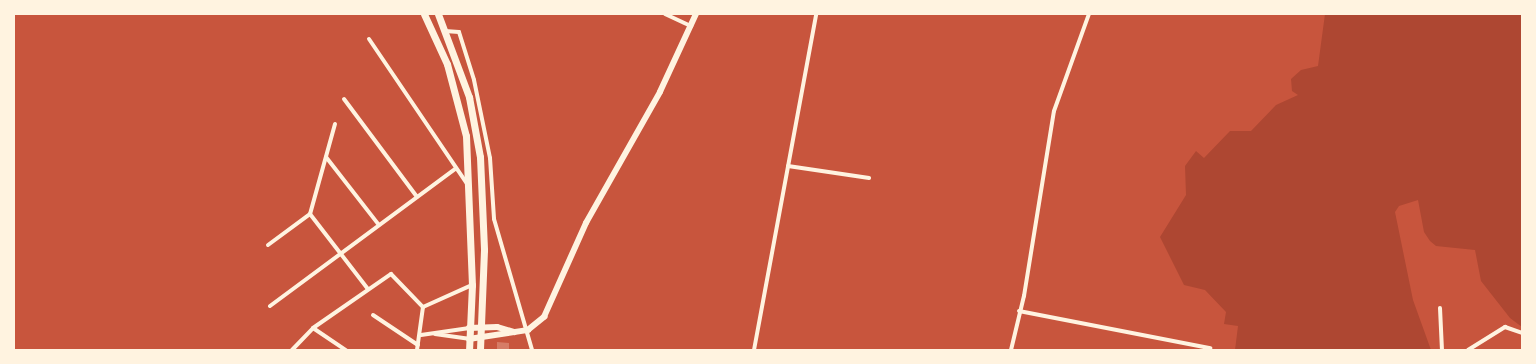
<!DOCTYPE html>
<html>
<head>
<meta charset="utf-8">
<style>
  body { margin:0 }
  #map { position:relative; width:1536px; height:364px; overflow:hidden; background:#c8553d; font-family:Literata,serif }
  div>[style] { position:absolute }
  .green>* { inset:0; background:#ae4732 }
  .building>* { inset:0; background:#d67c66 }
  .minor>* { height:4px; margin:-2px; padding:0 2px; transform-origin:2px; border-radius:2px; background:#fff3e0 }
  .tertiary>* { height:5.5px; margin:-2.75px; padding:0 2.75px; transform-origin:2.75px; border-radius:2.75px; background:#fff3e0 }
  .primary>* { height:7px; margin:-3.5px; padding:0 3.5px; transform-origin:3.5px; border-radius:3.5px; background:#fff3e0 }
  span { translate:-50% -50%; white-space:nowrap; text-align:center; line-height:1.15; -webkit-text-stroke:4px #fff3e0; paint-order:stroke }
  .frame { position:absolute; inset:0; border:15px solid #fff3e0; pointer-events:none }
</style>
</head>
<body>
<div id="map">
  <div class="green">
    <i style="clip-path:polygon(1325px 14px,1522px 14px,1522px 327px,1510px 318px,1481px 281px,1475px 250px,1436px 246px,1430px 241px,1424px 232px,1418px 200px,1399px 206px,1395px 212px,1413px 300px,1431px 350px,1235px 350px,1238px 326px,1224px 324px,1226px 312px,1205px 290px,1184px 285px,1160px 237px,1186px 195px,1185px 166px,1196px 151px,1204px 158px,1230px 131px,1251px 131px,1276px 105px,1298px 95px,1292px 91px,1291px 79px,1301px 70px,1318px 66px)"></i>
  </div>
  <div class="building">
    <i style="clip-path:polygon(497px 342px,509px 343px,509px 350px,497px 350px)"></i>
  </div>
  <div class="minor">
    <i style="left:665px;top:14px;width:29px;rotate:25deg"></i>
    <i style="left:445px;top:31px;width:14px;rotate:4deg"></i>
    <i style="left:459px;top:32px;width:50px;rotate:72.6deg"></i>
    <i style="left:474px;top:80px;width:80px;rotate:78.4deg"></i>
    <i style="left:490px;top:158px;width:61px;rotate:86.2deg"></i>
    <i style="left:494px;top:219px;width:136px;rotate:73.8deg"></i>
    <i style="left:369px;top:39px;width:175px;rotate:55.9deg"></i>
    <i style="left:344px;top:99px;width:122px;rotate:53.3deg"></i>
    <i style="left:335px;top:124px;width:93px;rotate:105.5deg"></i>
    <i style="left:310px;top:214px;width:95px;rotate:52.3deg"></i>
    <i style="left:326px;top:157px;width:86px;rotate:52.1deg"></i>
    <i style="left:788px;top:166px;width:82px;rotate:8.4deg"></i>
    <i style="left:268px;top:245px;width:52px;rotate:-36.4deg"></i>
    <i style="left:270px;top:306px;width:230px;rotate:-36.5deg"></i>
    <i style="left:1440px;top:308px;width:42px;rotate:87.3deg"></i>
    <i style="left:1019px;top:311px;width:195px;rotate:11deg"></i>
    <i style="left:373px;top:315px;width:54px;rotate:33.7deg"></i>
    <i style="left:313px;top:328px;width:40px;rotate:34deg"></i>
    <i style="left:435px;top:334px;width:34px;rotate:8deg"></i>
    <i style="left:421px;top:335px;width:49px;rotate:-8.3deg"></i>
    <i style="left:292px;top:350px;width:30px;rotate:-46deg"></i>
    <i style="left:313px;top:328px;width:95px;rotate:-34.7deg"></i>
    <i style="left:391px;top:274px;width:46px;rotate:45.9deg"></i>
    <i style="left:417px;top:350px;width:43px;rotate:-82.1deg"></i>
    <i style="left:423px;top:307px;width:54px;rotate:-24.2deg"></i>
    <i style="left:754px;top:350px;width:342px;rotate:-79.5deg"></i>
    <i style="left:1011px;top:350px;width:56px;rotate:-76.5deg"></i>
    <i style="left:1024px;top:296px;width:187px;rotate:-80.8deg"></i>
    <i style="left:1054px;top:111px;width:103px;rotate:-70.2deg"></i>
    <i style="left:1468px;top:350px;width:44px;rotate:-31.9deg"></i>
    <i style="left:1505px;top:327px;width:18px;rotate:19deg"></i>
  </div>
  <div class="tertiary">
    <i style="left:469px;top:328px;width:28px;rotate:-2deg"></i>
    <i style="left:497px;top:327px;width:18px;rotate:16deg"></i>
    <i style="left:469px;top:339px;width:60px;rotate:-8.7deg"></i>
    <i style="left:528px;top:330px;width:21px;rotate:-39deg"></i>
    <i style="left:544px;top:317px;width:103px;rotate:-65.9deg"></i>
    <i style="left:586px;top:223px;width:150px;rotate:-60.5deg"></i>
    <i style="left:660px;top:92px;width:86px;rotate:-65.2deg"></i>
  </div>
  <div class="primary">
    <i style="left:424px;top:14px;width:55px;rotate:65.3deg"></i>
    <i style="left:447px;top:64px;width:74px;rotate:75.2deg"></i>
    <i style="left:466px;top:136px;width:149px;rotate:87.7deg"></i>
    <i style="left:472px;top:285px;width:65px;rotate:92.6deg"></i>
    <i style="left:438px;top:14px;width:89px;rotate:69.5deg"></i>
    <i style="left:469px;top:97px;width:61px;rotate:79.6deg"></i>
    <i style="left:480px;top:157px;width:93px;rotate:87.5deg"></i>
    <i style="left:484px;top:250px;width:100px;rotate:92.3deg"></i>
  </div>
  <div class="frame"></div>
</div>
</body>
</html>
